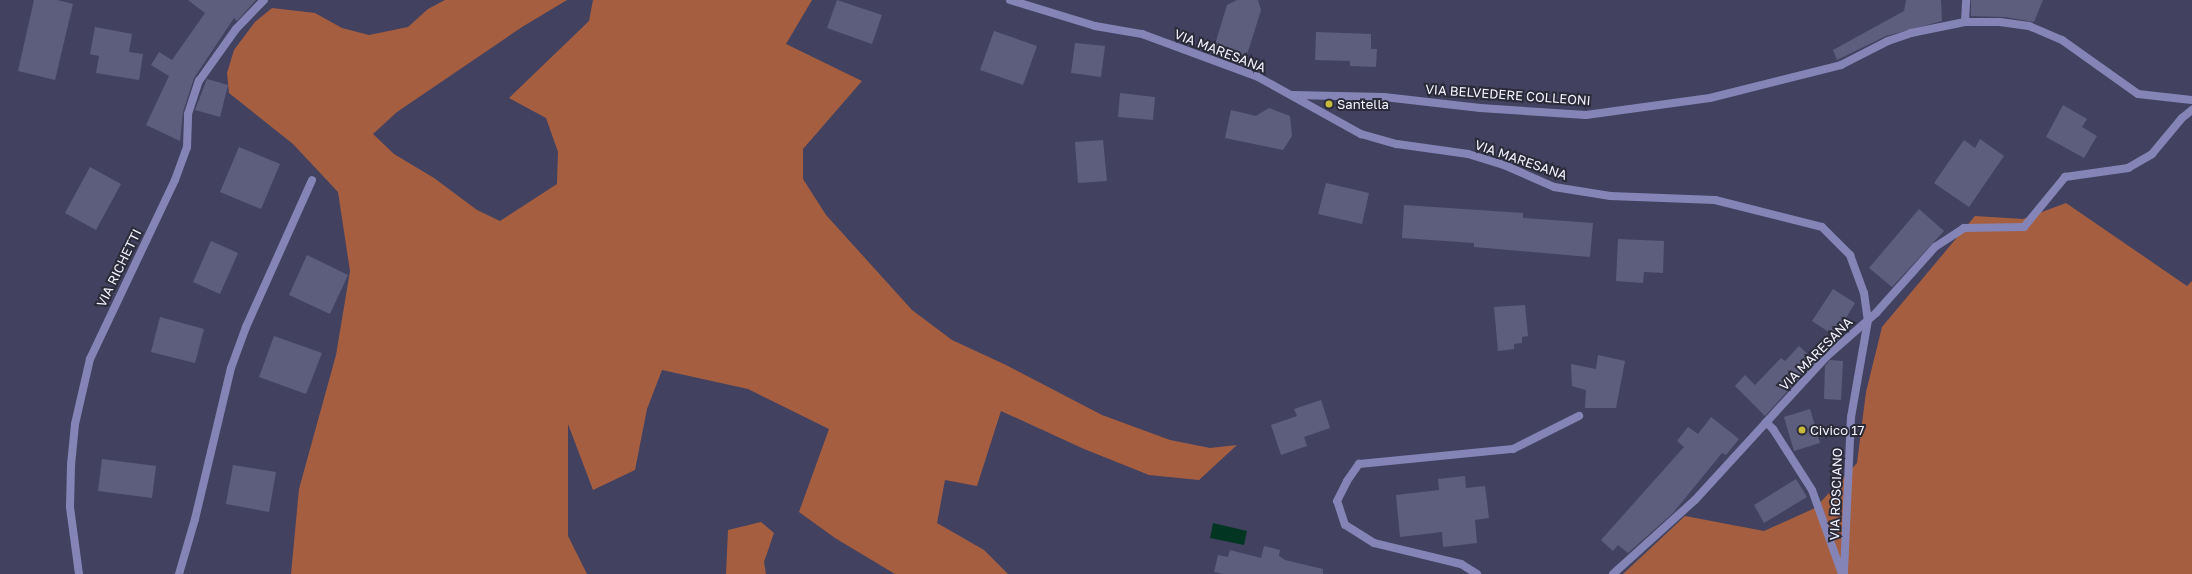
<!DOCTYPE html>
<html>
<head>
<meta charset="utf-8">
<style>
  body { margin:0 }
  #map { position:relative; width:2192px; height:574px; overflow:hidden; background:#424260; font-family:"Golos Text",sans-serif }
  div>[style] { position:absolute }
  .forest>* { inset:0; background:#a65e40 }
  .water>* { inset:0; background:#023623 }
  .building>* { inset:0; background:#5d5e7e }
  .street>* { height:8px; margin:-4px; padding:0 4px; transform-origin:4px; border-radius:4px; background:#8485b6 }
  .dots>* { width:11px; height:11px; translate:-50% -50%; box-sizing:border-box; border:2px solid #2a2a38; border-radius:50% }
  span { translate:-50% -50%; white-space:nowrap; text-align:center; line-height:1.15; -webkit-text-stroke:4px #2a2a38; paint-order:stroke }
  .street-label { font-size:13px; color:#f3f3ff }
  .poi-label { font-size:13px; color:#f3f3ff }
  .left { translate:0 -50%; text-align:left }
</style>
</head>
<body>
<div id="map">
  <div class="forest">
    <i style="clip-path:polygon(445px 0,567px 0,522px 27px,397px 112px,373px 134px,394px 154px,434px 178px,477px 210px,500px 221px,557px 184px,558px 152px,546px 118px,509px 98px,589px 21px,593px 0,812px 0,786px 44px,862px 81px,803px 149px,803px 179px,826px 215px,912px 310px,952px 340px,1006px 365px,1102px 415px,1170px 440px,1210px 448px,1237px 445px,1199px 480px,1149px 475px,1084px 449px,1001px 411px,977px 486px,945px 480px,937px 523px,984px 550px,1008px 574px,895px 574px,835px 538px,799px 512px,829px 429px,748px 389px,662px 370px,647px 409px,635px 470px,593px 490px,568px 424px,568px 536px,587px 574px,291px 574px,299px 489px,336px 355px,350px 271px,338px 192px,293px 144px,229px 93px,227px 73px,234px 50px,255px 22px,272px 8px,315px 13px,342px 28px,369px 35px,408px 27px,428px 9px)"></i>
    <i style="clip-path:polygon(2066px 203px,2187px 286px,2192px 281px,2192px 574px,1623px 574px,1685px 516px,1764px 531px,1815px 508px,1857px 463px,1866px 392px,1882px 327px,1975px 216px,2023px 219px)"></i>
    <i style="clip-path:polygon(761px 522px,774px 533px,764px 562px,766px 574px,726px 574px,728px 530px)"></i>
  </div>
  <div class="water">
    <i style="clip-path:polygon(1213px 523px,1247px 531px,1244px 545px,1210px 538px)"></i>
  </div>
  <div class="building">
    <i style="clip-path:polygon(34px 0,57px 0,73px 4px,55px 80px,18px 71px)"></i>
    <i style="clip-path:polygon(188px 0,256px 0,237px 21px,234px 18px,194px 78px,183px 112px,180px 141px,146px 125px,169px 76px,151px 65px,159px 52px,172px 60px,205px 13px)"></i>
    <i style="clip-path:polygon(837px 0,882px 15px,872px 44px,827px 28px)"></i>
    <i style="clip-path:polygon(1237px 0,1258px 0,1261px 10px,1245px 61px,1213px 51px,1227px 5px)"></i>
    <i style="clip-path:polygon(1906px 0,1941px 0,1942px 21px,1886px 36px,1837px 60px,1833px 50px,1904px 11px)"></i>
    <i style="clip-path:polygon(1971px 0,2043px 0,2034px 22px,2005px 17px,1971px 16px)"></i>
    <i style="clip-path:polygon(95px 27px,132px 34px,129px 52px,143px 54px,139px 80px,96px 73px,99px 56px,90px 54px)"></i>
    <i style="clip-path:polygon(994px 31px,1037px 46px,1023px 85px,980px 70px)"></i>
    <i style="clip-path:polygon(1316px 32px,1371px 34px,1371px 49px,1377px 49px,1376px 67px,1350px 66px,1350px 61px,1315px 60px)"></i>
    <i style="clip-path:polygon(1075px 43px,1105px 46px,1101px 77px,1071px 73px)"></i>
    <i style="clip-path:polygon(207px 79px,228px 85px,220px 117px,195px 110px)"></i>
    <i style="clip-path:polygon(1120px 93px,1155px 97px,1153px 120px,1118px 117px)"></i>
    <i style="clip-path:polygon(2063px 105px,2087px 119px,2082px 127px,2097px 136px,2084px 158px,2046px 137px)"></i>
    <i style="clip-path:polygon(1269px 108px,1290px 116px,1292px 136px,1283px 150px,1225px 138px,1231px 110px,1256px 116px)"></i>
    <i style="clip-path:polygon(1980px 139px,2004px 156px,1969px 207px,1934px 183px,1964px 140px,1975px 148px)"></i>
    <i style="clip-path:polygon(1103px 140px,1107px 181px,1078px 183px,1075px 142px)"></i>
    <i style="clip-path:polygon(239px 147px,280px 164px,261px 209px,220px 192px)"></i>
    <i style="clip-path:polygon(90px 167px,121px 184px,96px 230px,65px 213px)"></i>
    <i style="clip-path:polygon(1326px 183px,1369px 193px,1362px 224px,1318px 214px)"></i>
    <i style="clip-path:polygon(1404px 205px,1523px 213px,1523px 218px,1593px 223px,1590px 257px,1474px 247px,1474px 243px,1402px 238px)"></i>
    <i style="clip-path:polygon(1919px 209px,1944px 231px,1892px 287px,1869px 268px)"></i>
    <i style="clip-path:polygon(1618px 239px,1664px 241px,1663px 273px,1644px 272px,1643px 283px,1616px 281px)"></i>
    <i style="clip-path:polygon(211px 241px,238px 253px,220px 294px,193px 282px)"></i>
    <i style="clip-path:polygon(307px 255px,348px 275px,330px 314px,289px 295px)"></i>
    <i style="clip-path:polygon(1833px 289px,1855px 303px,1835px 336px,1812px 321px)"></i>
    <i style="clip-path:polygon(1525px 305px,1528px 336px,1522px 337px,1522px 343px,1514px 344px,1514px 349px,1498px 351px,1494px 307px)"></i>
    <i style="clip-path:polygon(160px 317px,204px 329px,195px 363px,151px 352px)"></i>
    <i style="clip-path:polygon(274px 336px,322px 353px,306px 394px,259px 377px)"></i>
    <i style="clip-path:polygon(1799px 346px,1815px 361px,1765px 416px,1735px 386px,1745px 375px,1755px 385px,1781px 358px,1785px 361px)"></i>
    <i style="clip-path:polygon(1598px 355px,1625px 361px,1616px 408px,1585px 408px,1586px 390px,1572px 386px,1571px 364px,1596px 369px)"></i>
    <i style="clip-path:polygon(1830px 360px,1843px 361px,1841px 400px,1824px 399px,1825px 366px)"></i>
    <i style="clip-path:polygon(1321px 400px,1330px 428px,1304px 437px,1307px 446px,1281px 455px,1271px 425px,1297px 416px,1294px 409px)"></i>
    <i style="clip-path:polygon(1810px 409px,1820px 443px,1794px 451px,1784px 417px)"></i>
    <i style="clip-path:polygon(1711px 417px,1739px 439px,1726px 455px,1722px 453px,1673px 513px,1628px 553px,1618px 545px,1613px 551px,1601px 540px,1684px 447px,1677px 441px,1688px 427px,1698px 434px)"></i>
    <i style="clip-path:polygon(102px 459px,156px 466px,152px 498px,98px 491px)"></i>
    <i style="clip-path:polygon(233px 465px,276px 472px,269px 512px,226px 504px)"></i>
    <i style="clip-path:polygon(1465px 476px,1466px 488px,1485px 486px,1489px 518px,1475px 520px,1477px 543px,1443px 547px,1442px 532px,1400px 537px,1396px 495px,1439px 490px,1438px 479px)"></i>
    <i style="clip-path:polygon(1796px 479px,1807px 497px,1764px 523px,1754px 505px)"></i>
    <i style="clip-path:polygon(1264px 546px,1280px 550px,1279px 556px,1285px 560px,1323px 569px,1323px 574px,1224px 574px,1214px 572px,1218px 555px,1228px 557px,1230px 550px,1261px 558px)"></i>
  </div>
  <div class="street">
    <i style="left:1010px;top:0;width:89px;rotate:17deg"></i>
    <i style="left:1095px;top:26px;width:48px;rotate:9.7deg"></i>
    <i style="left:1142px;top:34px;width:124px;rotate:20.3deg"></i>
    <i style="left:1258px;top:77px;width:118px;rotate:29deg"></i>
    <i style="left:1361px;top:134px;width:37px;rotate:16deg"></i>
    <i style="left:1397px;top:144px;width:72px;rotate:8deg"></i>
    <i style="left:1468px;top:154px;width:38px;rotate:17deg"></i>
    <i style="left:1504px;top:165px;width:55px;rotate:23.7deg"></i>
    <i style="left:1554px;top:187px;width:57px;rotate:9.1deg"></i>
    <i style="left:1610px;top:196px;width:105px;rotate:2.2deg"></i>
    <i style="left:1715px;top:200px;width:110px;rotate:14.2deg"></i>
    <i style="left:1822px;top:227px;width:40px;rotate:45deg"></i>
    <i style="left:1850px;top:255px;width:40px;rotate:69.8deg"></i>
    <i style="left:1864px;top:293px;width:27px;rotate:82deg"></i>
    <i style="left:1868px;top:320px;width:98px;rotate:99.9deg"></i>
    <i style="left:1851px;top:417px;width:157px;rotate:92.6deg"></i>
    <i style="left:1965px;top:22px;width:22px;rotate:-87deg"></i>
    <i style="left:1293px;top:95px;width:91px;rotate:1.3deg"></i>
    <i style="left:1384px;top:97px;width:97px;rotate:6.5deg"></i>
    <i style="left:1480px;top:108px;width:106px;rotate:3.8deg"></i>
    <i style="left:1586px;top:115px;width:125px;rotate:-7.8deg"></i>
    <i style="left:1710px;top:98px;width:135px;rotate:-14.1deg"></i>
    <i style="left:1841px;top:65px;width:53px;rotate:-27.1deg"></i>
    <i style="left:1888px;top:41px;width:24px;rotate:-19deg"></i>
    <i style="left:1911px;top:33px;width:55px;rotate:-11.5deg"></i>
    <i style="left:1965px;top:22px;width:35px"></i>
    <i style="left:2000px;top:22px;width:29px;rotate:8deg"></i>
    <i style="left:2029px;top:26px;width:36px;rotate:23deg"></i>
    <i style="left:2062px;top:40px;width:93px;rotate:35.4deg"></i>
    <i style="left:2138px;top:94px;width:54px;rotate:6.3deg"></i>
    <i style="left:1766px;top:422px;width:10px;rotate:45deg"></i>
    <i style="left:1773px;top:429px;width:72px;rotate:57.4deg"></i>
    <i style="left:1812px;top:490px;width:89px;rotate:70.3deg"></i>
    <i style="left:79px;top:574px;width:68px;rotate:-97.7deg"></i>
    <i style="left:70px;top:507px;width:42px;rotate:-88.6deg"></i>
    <i style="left:71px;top:465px;width:41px;rotate:-84.4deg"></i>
    <i style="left:75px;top:424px;width:67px;rotate:-77deg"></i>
    <i style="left:90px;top:359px;width:198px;rotate:-64.6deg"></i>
    <i style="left:175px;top:180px;width:35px;rotate:-70deg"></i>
    <i style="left:187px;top:147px;width:33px;rotate:-88deg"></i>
    <i style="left:188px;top:114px;width:35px;rotate:-72deg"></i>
    <i style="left:199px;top:81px;width:64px;rotate:-54.6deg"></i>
    <i style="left:236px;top:29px;width:40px;rotate:-46deg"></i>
    <i style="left:179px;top:574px;width:57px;rotate:-73.8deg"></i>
    <i style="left:195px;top:519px;width:155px;rotate:-76.6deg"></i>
    <i style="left:231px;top:368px;width:44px;rotate:-69.9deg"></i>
    <i style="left:246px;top:327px;width:161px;rotate:-65.8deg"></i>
    <i style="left:1477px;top:574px;width:19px;rotate:-148deg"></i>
    <i style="left:1461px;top:564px;width:89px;rotate:-166.4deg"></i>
    <i style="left:1374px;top:543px;width:34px;rotate:-148deg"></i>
    <i style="left:1345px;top:525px;width:25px;rotate:-108deg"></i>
    <i style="left:1337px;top:501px;width:22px;rotate:-63deg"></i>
    <i style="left:1347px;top:481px;width:21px;rotate:-55deg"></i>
    <i style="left:1359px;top:464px;width:155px;rotate:-5.6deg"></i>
    <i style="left:1513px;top:449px;width:74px;rotate:-26.6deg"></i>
    <i style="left:1613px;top:574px;width:110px;rotate:-42.1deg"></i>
    <i style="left:1695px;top:500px;width:194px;rotate:-47.5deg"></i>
    <i style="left:1826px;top:357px;width:67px;rotate:-41.3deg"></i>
    <i style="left:1876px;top:313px;width:89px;rotate:-48.2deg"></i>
    <i style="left:1935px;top:247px;width:35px;rotate:-33deg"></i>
    <i style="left:1964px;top:228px;width:60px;rotate:-1deg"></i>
    <i style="left:2024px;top:227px;width:65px;rotate:-50.6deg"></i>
    <i style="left:2065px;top:177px;width:64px;rotate:-8.1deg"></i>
    <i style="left:2128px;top:168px;width:28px;rotate:-30deg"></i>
    <i style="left:2152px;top:154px;width:47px;rotate:-50.2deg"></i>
    <i style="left:2182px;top:118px;width:13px;rotate:-39deg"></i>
  </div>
  <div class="dots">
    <i style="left:1329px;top:104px;background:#c8bb3b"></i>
    <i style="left:1802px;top:430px;background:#c8bb3b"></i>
  </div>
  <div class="street-label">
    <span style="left:1220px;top:51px;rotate:21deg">VIA MARESANA</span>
    <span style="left:1508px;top:95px;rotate:4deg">VIA BELVEDERE COLLEONI</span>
    <span style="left:1521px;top:160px;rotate:19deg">VIA MARESANA</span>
    <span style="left:119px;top:268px;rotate:-64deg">VIA RICHETTI</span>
    <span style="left:1816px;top:354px;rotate:-45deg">VIA MARESANA</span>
    <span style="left:1836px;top:494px;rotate:-88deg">VIA ROSCIANO</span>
  </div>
  <div class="poi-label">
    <span class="left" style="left:1337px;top:104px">Santella</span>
    <span class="left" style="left:1810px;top:430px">Civico 17</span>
  </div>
</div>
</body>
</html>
